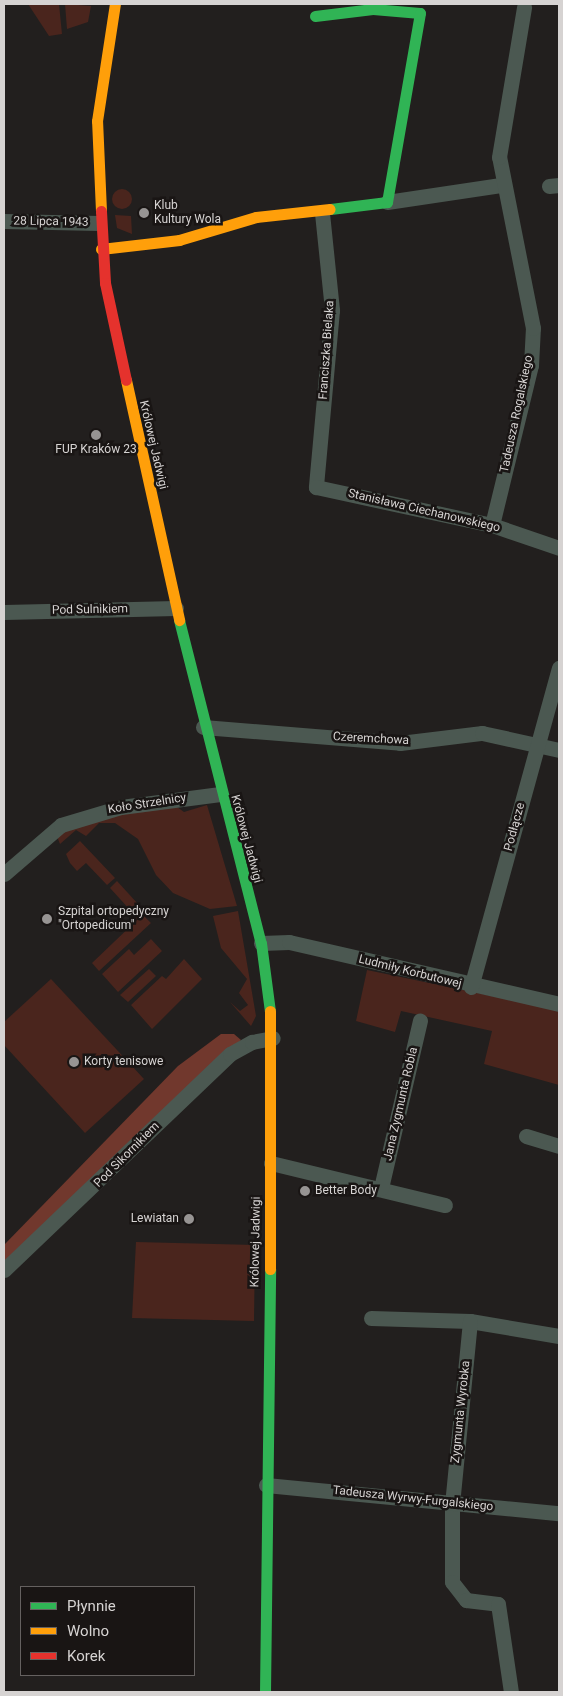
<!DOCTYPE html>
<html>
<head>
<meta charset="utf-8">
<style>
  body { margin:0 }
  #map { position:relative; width:563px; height:1696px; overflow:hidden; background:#221f1e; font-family:Roboto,sans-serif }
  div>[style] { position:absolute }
  .green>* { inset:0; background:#4a251d }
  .round { border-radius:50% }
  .forest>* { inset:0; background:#71382d }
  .street>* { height:15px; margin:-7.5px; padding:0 7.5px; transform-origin:7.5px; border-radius:7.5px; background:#4b5851 }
  .fast>* { height:11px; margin:-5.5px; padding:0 5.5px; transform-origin:5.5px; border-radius:5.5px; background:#30b455 }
  .slow>* { height:11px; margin:-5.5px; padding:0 5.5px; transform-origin:5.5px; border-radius:5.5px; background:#ff9f0a }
  .jam>* { height:11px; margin:-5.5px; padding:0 5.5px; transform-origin:5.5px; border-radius:5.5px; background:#e5322d }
  .dots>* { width:14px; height:14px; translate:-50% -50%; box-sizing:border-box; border:2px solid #191514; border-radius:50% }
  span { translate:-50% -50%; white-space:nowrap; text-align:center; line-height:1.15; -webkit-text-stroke:5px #191514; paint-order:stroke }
  .poi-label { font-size:12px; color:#d6d3d2 }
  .left { translate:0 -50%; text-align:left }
  .right { translate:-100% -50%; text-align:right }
  .street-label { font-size:12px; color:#d6d3d2 }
  .frame { position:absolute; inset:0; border:5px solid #d6d3d2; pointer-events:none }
  .legend { position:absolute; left:20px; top:1586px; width:175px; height:90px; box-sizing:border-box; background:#191514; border:1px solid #656160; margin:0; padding:6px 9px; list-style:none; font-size:15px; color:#d6d3d2 }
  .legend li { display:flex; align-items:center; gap:10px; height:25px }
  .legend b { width:25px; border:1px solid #656160 }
</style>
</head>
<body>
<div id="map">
  <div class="green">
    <i style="clip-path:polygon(28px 4px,59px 4px,62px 34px,49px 36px)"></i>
    <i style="clip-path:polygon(65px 4px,91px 6px,88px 22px,67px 29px)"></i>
    <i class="round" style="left:112px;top:189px;width:20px;height:20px"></i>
    <i style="clip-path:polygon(115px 215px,131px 216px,132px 234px,117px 228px)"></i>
    <i style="clip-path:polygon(207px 805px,237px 906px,210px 909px,173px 893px,156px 875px,138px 839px,115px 823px,99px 823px,86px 836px,76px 830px,60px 844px,56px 834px,105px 813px,177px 807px,184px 812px)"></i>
    <i style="clip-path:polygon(80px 841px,115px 878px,107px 885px,86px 863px,77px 871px,70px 863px,66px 854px)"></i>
    <i style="clip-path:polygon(117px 881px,138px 904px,131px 911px,110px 888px)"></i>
    <i style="clip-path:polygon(138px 910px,151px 923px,99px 971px,92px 963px,137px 920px,133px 915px)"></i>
    <i style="clip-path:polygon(238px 911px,256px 1016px,251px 1026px,230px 1002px,240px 1011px,248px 1005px,239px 993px,247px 979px,221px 948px,213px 916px)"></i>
    <i style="clip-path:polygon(151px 939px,162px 951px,118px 992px,102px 974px,129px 949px,134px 955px)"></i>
    <i style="clip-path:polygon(184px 959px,202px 979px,152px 1029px,131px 1005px,162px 976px,166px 979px)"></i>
    <i style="clip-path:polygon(149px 969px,156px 976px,128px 1002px,120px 995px)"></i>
    <i style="clip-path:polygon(367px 970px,559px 1010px,559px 1085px,484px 1064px,492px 1031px,401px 1011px,395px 1032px,356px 1021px)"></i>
    <i style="clip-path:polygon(51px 979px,144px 1079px,85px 1133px,4px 1045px,4px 1022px)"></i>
    <i style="clip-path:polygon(136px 1242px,255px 1245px,254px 1321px,132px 1318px)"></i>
  </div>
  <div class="forest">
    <i style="clip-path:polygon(221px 1034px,234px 1034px,241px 1040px,4px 1264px,4px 1245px,178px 1066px)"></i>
  </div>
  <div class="street">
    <i style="left:549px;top:186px;width:10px;rotate:-6deg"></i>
    <i style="left:387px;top:202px;width:115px;rotate:-8.5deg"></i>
    <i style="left:322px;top:213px;width:98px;rotate:84.1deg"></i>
    <i style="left:332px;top:310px;width:178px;rotate:95.2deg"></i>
    <i style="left:316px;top:487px;width:180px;rotate:12.2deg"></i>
    <i style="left:492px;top:525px;width:71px;rotate:18.9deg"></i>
    <i style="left:4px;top:221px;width:95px;rotate:1.2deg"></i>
    <i style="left:492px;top:525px;width:165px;rotate:-76.3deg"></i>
    <i style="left:531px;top:365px;width:37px;rotate:-87deg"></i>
    <i style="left:533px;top:328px;width:174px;rotate:-101.2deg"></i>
    <i style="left:499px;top:157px;width:152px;rotate:-80.5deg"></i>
    <i style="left:4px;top:612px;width:172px;rotate:-1.3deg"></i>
    <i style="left:203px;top:727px;width:198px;rotate:4.6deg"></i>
    <i style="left:400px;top:743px;width:83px;rotate:-7deg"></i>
    <i style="left:482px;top:733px;width:79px;rotate:12.4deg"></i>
    <i style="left:4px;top:874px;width:75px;rotate:-40.7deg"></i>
    <i style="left:61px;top:825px;width:63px;rotate:-16.7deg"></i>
    <i style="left:121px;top:807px;width:100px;rotate:-7.5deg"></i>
    <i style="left:261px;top:943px;width:28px;rotate:-2deg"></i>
    <i style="left:289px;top:942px;width:277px;rotate:12.9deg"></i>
    <i style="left:471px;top:987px;width:331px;rotate:-74.6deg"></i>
    <i style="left:526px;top:1136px;width:34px;rotate:17deg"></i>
    <i style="left:271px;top:1163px;width:179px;rotate:13.6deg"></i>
    <i style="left:381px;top:1188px;width:172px;rotate:-76.9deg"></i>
    <i style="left:4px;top:1270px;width:313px;rotate:-43.7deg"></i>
    <i style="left:230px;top:1054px;width:25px;rotate:-29deg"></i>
    <i style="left:252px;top:1042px;width:21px;rotate:-11deg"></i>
    <i style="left:371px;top:1318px;width:99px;rotate:1.7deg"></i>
    <i style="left:470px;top:1321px;width:90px;rotate:9.6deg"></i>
    <i style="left:470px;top:1321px;width:183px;rotate:95.6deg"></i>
    <i style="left:452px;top:1503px;width:79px;rotate:90deg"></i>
    <i style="left:452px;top:1582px;width:23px;rotate:52deg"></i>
    <i style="left:466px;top:1600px;width:32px;rotate:7deg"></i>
    <i style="left:498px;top:1604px;width:89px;rotate:81.6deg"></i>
    <i style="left:266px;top:1485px;width:294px;rotate:5.5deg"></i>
  </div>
  <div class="fast">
    <i style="left:315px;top:16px;width:58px;rotate:-6.9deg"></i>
    <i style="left:373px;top:9px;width:47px;rotate:4.9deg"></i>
    <i style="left:420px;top:13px;width:192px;rotate:99.9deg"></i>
    <i style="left:387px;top:202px;width:57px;rotate:173deg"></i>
    <i style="left:179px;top:620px;width:333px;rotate:75.8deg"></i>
    <i style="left:261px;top:943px;width:69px;rotate:82.5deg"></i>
    <i style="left:265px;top:1692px;width:423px;rotate:-89.3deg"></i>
  </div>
  <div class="slow">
    <i style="left:101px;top:211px;width:90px;rotate:-92.5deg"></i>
    <i style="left:97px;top:121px;width:118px;rotate:-81.3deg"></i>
    <i style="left:101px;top:249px;width:79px;rotate:-6.6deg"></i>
    <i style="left:179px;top:240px;width:80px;rotate:-16.6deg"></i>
    <i style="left:256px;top:217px;width:74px;rotate:-6.2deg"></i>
    <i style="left:126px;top:380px;width:246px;rotate:77.5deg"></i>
    <i style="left:270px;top:1011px;width:258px;rotate:90deg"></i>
  </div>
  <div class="jam">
    <i style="left:101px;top:211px;width:72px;rotate:86.8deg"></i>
    <i style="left:105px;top:283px;width:99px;rotate:77.8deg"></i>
  </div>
  <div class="dots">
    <i style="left:144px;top:213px;background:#979493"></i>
    <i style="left:96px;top:435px;background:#979493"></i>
    <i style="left:47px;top:919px;background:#979493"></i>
    <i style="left:74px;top:1062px;background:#979493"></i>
    <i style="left:305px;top:1191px;background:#979493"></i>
    <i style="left:189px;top:1219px;background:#979493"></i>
  </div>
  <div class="poi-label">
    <span class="left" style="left:154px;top:213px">Klub<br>Kultury Wola</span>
    <span style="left:96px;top:450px">FUP Kraków 23</span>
    <span class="left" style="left:58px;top:919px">Szpital ortopedyczny<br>"Ortopedicum"</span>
    <span class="left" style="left:84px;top:1062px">Korty tenisowe</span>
    <span class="left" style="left:315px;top:1191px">Better Body</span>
    <span class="right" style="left:179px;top:1219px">Lewiatan</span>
  </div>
  <div class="street-label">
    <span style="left:51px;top:222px;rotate:1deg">28 Lipca 1943</span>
    <span style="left:327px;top:350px;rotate:-86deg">Franciszka Bielaka</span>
    <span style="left:517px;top:414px;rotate:-78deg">Tadeusza Rogalskiego</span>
    <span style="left:153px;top:445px;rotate:77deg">Królowej Jadwigi</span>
    <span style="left:424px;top:511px;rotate:13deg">Stanisława Ciechanowskiego</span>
    <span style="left:90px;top:610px;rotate:-1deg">Pod Sulnikiem</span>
    <span style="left:371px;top:739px;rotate:3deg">Czeremchowa</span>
    <span style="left:147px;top:804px;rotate:-9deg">Koło Strzelnicy</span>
    <span style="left:515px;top:827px;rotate:-75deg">Podłącze</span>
    <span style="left:246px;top:839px;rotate:75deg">Królowej Jadwigi</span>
    <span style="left:410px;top:972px;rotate:14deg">Ludmiły Korbutowej</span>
    <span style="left:401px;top:1104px;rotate:-77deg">Jana Zygmunta Robla</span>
    <span style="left:127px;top:1155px;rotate:-45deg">Pod Sikornikiem</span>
    <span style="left:256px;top:1242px;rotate:-89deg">Królowej Jadwigi</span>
    <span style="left:461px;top:1412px;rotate:-84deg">Zygmunta Wyrobka</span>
    <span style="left:413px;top:1499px;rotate:6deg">Tadeusza Wyrwy-Furgalskiego</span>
  </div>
  <div class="frame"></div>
  <ul class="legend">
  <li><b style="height:6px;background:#30b455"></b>Płynnie</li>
  <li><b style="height:6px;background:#ff9f0a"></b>Wolno</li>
  <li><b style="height:6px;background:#e5322d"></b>Korek</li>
  </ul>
</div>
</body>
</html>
